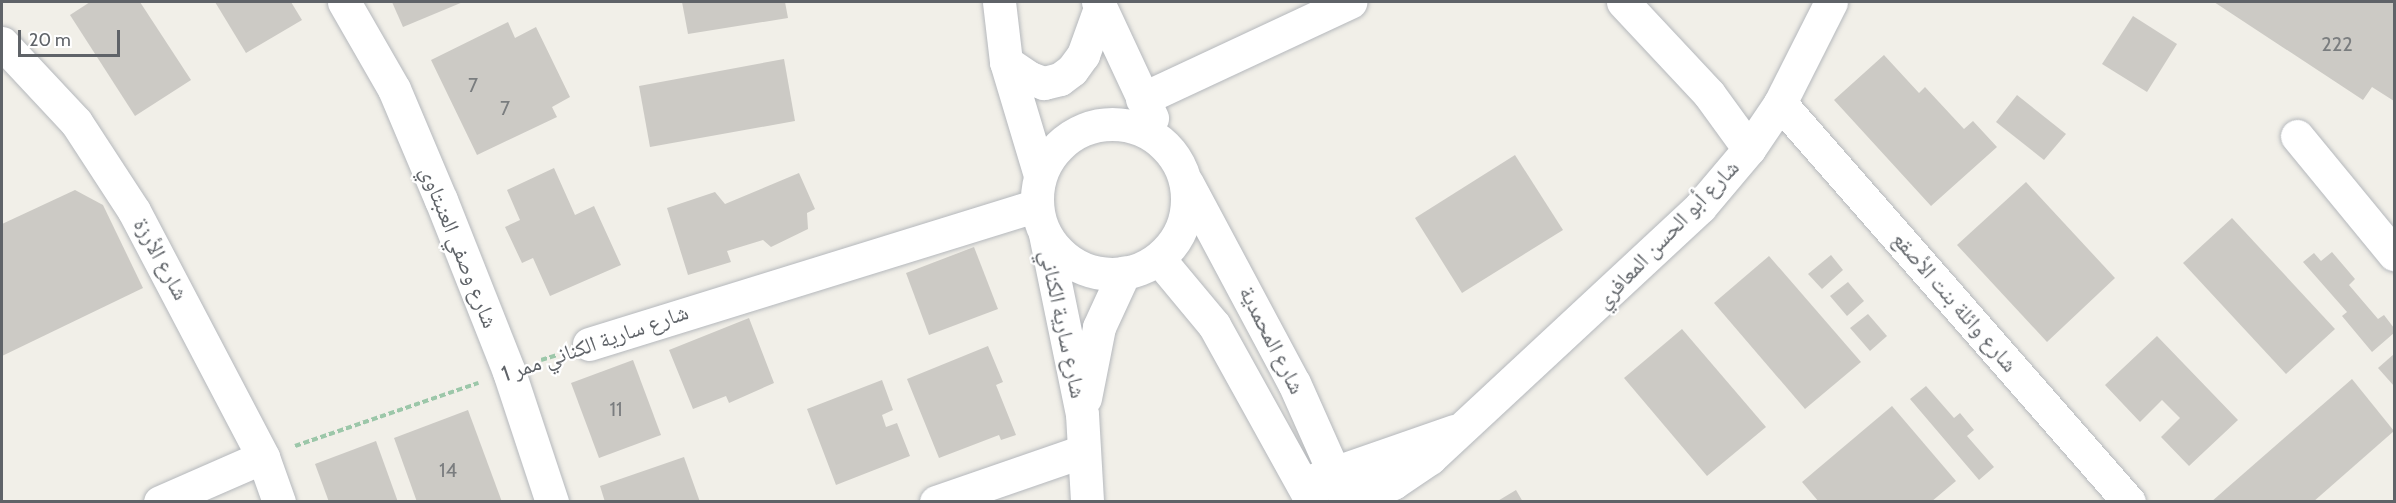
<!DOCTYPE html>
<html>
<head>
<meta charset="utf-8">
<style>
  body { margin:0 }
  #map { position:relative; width:2396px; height:503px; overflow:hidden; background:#f1efe8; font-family:Cabin,"Noto Naskh Arabic",sans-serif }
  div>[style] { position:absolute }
  .building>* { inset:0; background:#cccac5 }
  .path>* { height:4px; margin-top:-2px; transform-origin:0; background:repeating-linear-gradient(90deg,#9cc7a9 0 6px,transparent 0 9px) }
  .roads { filter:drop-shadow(0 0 2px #b5b8bc) drop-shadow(0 0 2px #b5b8bc) }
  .minor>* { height:33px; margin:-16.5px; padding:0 16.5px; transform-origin:16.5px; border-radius:16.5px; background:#fff }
  .minor>.ring { margin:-16.5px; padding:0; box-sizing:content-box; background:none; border:33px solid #fff; border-radius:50% }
  span { translate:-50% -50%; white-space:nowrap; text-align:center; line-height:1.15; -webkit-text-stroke:4.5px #fff; paint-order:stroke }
  .number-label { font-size:20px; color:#7a7d7f }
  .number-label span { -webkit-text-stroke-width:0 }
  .street-label { font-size:22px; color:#5f6368 }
  .frame { position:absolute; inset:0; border:3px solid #5f6368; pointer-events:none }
  .scale { position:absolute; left:18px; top:30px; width:102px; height:27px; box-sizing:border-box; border:3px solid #5f6368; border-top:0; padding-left:8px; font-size:18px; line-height:21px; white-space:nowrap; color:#5f6368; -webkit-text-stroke:4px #fff; paint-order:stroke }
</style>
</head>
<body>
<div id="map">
  <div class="building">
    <i style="clip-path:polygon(90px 2px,140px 2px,191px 80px,135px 116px,70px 15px)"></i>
    <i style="clip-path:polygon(215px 2px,291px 2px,302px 20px,246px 53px)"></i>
    <i style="clip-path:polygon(392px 2px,463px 2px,403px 27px)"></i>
    <i style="clip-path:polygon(682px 2px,785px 2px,788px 18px,688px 34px)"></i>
    <i style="clip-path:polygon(2214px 2px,2394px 2px,2394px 101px,2372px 87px,2363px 100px)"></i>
    <i style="clip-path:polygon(2133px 16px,2177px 44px,2147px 92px,2102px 64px)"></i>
    <i style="clip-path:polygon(508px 22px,515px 38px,536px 27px,570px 97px,552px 107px,557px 117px,477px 155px,431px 60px)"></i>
    <i style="clip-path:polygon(1884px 55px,1919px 93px,1925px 87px,1964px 129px,1973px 121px,1997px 147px,1931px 206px,1834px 100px)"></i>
    <i style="clip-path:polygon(784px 59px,795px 121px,650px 147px,639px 86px)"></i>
    <i style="clip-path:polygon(2017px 95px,2066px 134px,2044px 160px,1996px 122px)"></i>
    <i style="clip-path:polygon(1515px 155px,1563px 230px,1462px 293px,1415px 218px)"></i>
    <i style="clip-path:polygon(554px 168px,575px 215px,594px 206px,621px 265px,550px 296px,533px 258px,522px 263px,505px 227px,520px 220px,507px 190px)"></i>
    <i style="clip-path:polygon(799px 173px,815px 209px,807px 213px,808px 229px,771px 247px,763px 240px,727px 251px,731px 262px,688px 275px,667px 208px,715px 192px,725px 204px)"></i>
    <i style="clip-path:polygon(2026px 182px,2115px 278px,2047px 342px,1957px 245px)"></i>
    <i style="clip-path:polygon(75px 190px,103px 205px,143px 288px,2px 356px,2px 224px)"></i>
    <i style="clip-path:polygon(2232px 218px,2335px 329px,2286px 374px,2183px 263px)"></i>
    <i style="clip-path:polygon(974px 247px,998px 309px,929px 335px,906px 273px)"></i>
    <i style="clip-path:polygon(2332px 252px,2355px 279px,2349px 285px,2378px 319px,2384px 315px,2394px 328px,2394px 333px,2372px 352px,2342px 316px,2347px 312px,2303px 262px,2314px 253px,2321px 261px)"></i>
    <i style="clip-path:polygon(1831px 255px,1843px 270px,1822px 289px,1808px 274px)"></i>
    <i style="clip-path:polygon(1769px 256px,1861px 362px,1805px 409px,1714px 303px)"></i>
    <i style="clip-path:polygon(1848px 282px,1864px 301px,1847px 316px,1830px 296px)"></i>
    <i style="clip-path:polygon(1868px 314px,1887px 336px,1870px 351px,1850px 328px)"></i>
    <i style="clip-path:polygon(749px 318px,774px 383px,729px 403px,726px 396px,693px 409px,669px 350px)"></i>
    <i style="clip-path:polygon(1682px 329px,1766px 427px,1707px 476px,1624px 378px)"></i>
    <i style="clip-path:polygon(2157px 336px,2238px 420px,2189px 466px,2161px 437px,2180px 418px,2162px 400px,2140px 422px,2105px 385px)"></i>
    <i style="clip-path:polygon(988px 346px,1003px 382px,996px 385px,1016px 435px,1001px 440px,999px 435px,939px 458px,907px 379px)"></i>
    <i style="clip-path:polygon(2394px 354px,2394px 386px,2378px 368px)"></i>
    <i style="clip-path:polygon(633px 360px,661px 435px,599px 458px,571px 383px)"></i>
    <i style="clip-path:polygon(2352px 379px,2394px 431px,2313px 502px,2211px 502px)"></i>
    <i style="clip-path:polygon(882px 380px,893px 410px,882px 415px,886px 427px,897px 423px,910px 456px,836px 485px,807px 409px)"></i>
    <i style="clip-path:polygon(1926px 386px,1954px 418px,1960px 413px,1974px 430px,1967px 436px,1994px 467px,1979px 480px,1910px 399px)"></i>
    <i style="clip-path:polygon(1892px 406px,1956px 481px,1931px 502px,1819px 502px,1802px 482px)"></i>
    <i style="clip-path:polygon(468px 410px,502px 502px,417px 502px,394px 438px)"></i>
    <i style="clip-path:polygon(376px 441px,398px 502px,329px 502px,315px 464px)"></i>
    <i style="clip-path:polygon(684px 457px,700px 502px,605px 502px,600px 486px)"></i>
    <i style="clip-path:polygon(1516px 490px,1523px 502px,1496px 502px)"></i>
  </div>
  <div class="path">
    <i style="left:541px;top:360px;width:17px;rotate:-17deg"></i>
    <i style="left:295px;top:446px;width:194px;rotate:-19deg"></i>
  </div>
  <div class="roads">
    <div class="minor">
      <i style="left:344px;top:2px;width:100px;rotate:60.1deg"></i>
      <i style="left:394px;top:89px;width:121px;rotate:67.1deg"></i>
      <i style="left:441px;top:200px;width:185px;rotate:68.4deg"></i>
      <i style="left:509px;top:372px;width:137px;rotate:71.7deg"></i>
      <i style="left:999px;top:2px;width:60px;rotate:83.3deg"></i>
      <i style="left:1006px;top:62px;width:118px;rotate:73.3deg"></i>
      <i style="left:1098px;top:2px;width:128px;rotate:65deg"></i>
      <i style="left:1623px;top:2px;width:126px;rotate:46.9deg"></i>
      <i style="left:1709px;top:94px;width:68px;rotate:54deg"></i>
      <i style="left:2px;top:43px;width:108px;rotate:46.9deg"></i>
      <i style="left:76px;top:122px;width:106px;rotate:56.9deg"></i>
      <i style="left:134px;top:211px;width:278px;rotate:62.3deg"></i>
      <i style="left:263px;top:457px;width:48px;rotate:70.4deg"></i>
      <i style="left:1006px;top:62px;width:29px;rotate:34deg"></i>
      <i style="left:1030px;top:78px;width:15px;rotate:20deg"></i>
      <i style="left:1044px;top:83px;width:16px;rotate:-14deg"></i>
      <i style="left:1060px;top:79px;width:15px;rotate:-37deg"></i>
      <i style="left:1072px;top:70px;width:19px;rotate:-54deg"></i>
      <i style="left:1083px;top:55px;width:50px;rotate:-70.1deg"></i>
      <i style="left:1142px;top:99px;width:230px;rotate:-25deg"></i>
      <i style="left:1780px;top:103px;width:530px;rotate:48.82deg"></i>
      <i class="ring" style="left:1037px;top:124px;width:117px;height:117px"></i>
      <i style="left:2297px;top:136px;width:153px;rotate:50.6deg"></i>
      <i style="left:1187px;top:183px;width:227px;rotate:61.9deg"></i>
      <i style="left:1294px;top:383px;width:130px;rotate:66deg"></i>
      <i style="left:1045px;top:234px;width:184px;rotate:78.4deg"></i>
      <i style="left:1082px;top:414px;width:88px;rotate:86.7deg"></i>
      <i style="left:1159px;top:259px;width:86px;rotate:50.2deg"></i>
      <i style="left:1214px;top:325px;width:202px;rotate:61deg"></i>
      <i style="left:589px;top:344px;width:469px;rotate:-17.2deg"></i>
      <i style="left:1085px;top:398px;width:72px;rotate:-78.8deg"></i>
      <i style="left:1099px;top:327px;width:60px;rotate:-65.2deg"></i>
      <i style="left:1316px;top:479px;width:146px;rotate:-19.2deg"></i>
      <i style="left:160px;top:502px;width:112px;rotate:-23.6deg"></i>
      <i style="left:936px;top:502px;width:156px;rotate:-19.1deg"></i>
      <i style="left:1346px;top:502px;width:51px;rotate:-22deg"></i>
      <i style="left:1393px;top:483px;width:45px;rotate:-34deg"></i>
      <i style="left:1430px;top:458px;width:369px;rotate:-42.9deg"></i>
      <i style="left:1700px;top:207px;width:76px;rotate:-49.8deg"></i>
      <i style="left:1749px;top:149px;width:55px;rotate:-56deg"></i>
      <i style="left:1780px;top:103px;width:113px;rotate:-63.2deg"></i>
    </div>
  </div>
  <div class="number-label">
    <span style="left:2337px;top:44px">222</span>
    <span style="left:473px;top:85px">7</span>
    <span style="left:505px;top:108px">7</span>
    <span style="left:616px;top:409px">11</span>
    <span style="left:448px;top:470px">14</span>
  </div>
  <div class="street-label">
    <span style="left:1667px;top:234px;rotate:-46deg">شارع أبو الحسن المعافري</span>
    <span style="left:459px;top:247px;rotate:68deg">شارع وصفي العنبتاوي</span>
    <span style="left:161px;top:259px;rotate:61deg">شارع الأرزة</span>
    <span style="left:1955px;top:302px;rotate:49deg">شارع وائلة بنت الأصقع</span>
    <span style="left:1063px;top:324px;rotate:78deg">شارع سارية الكناني</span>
    <span style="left:1272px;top:340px;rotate:63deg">شارع المحمدية</span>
    <span style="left:595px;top:343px;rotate:-19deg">شارع سارية الكناني ممر 1</span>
  </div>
  <div class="frame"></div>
  <div class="scale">20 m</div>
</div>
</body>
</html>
